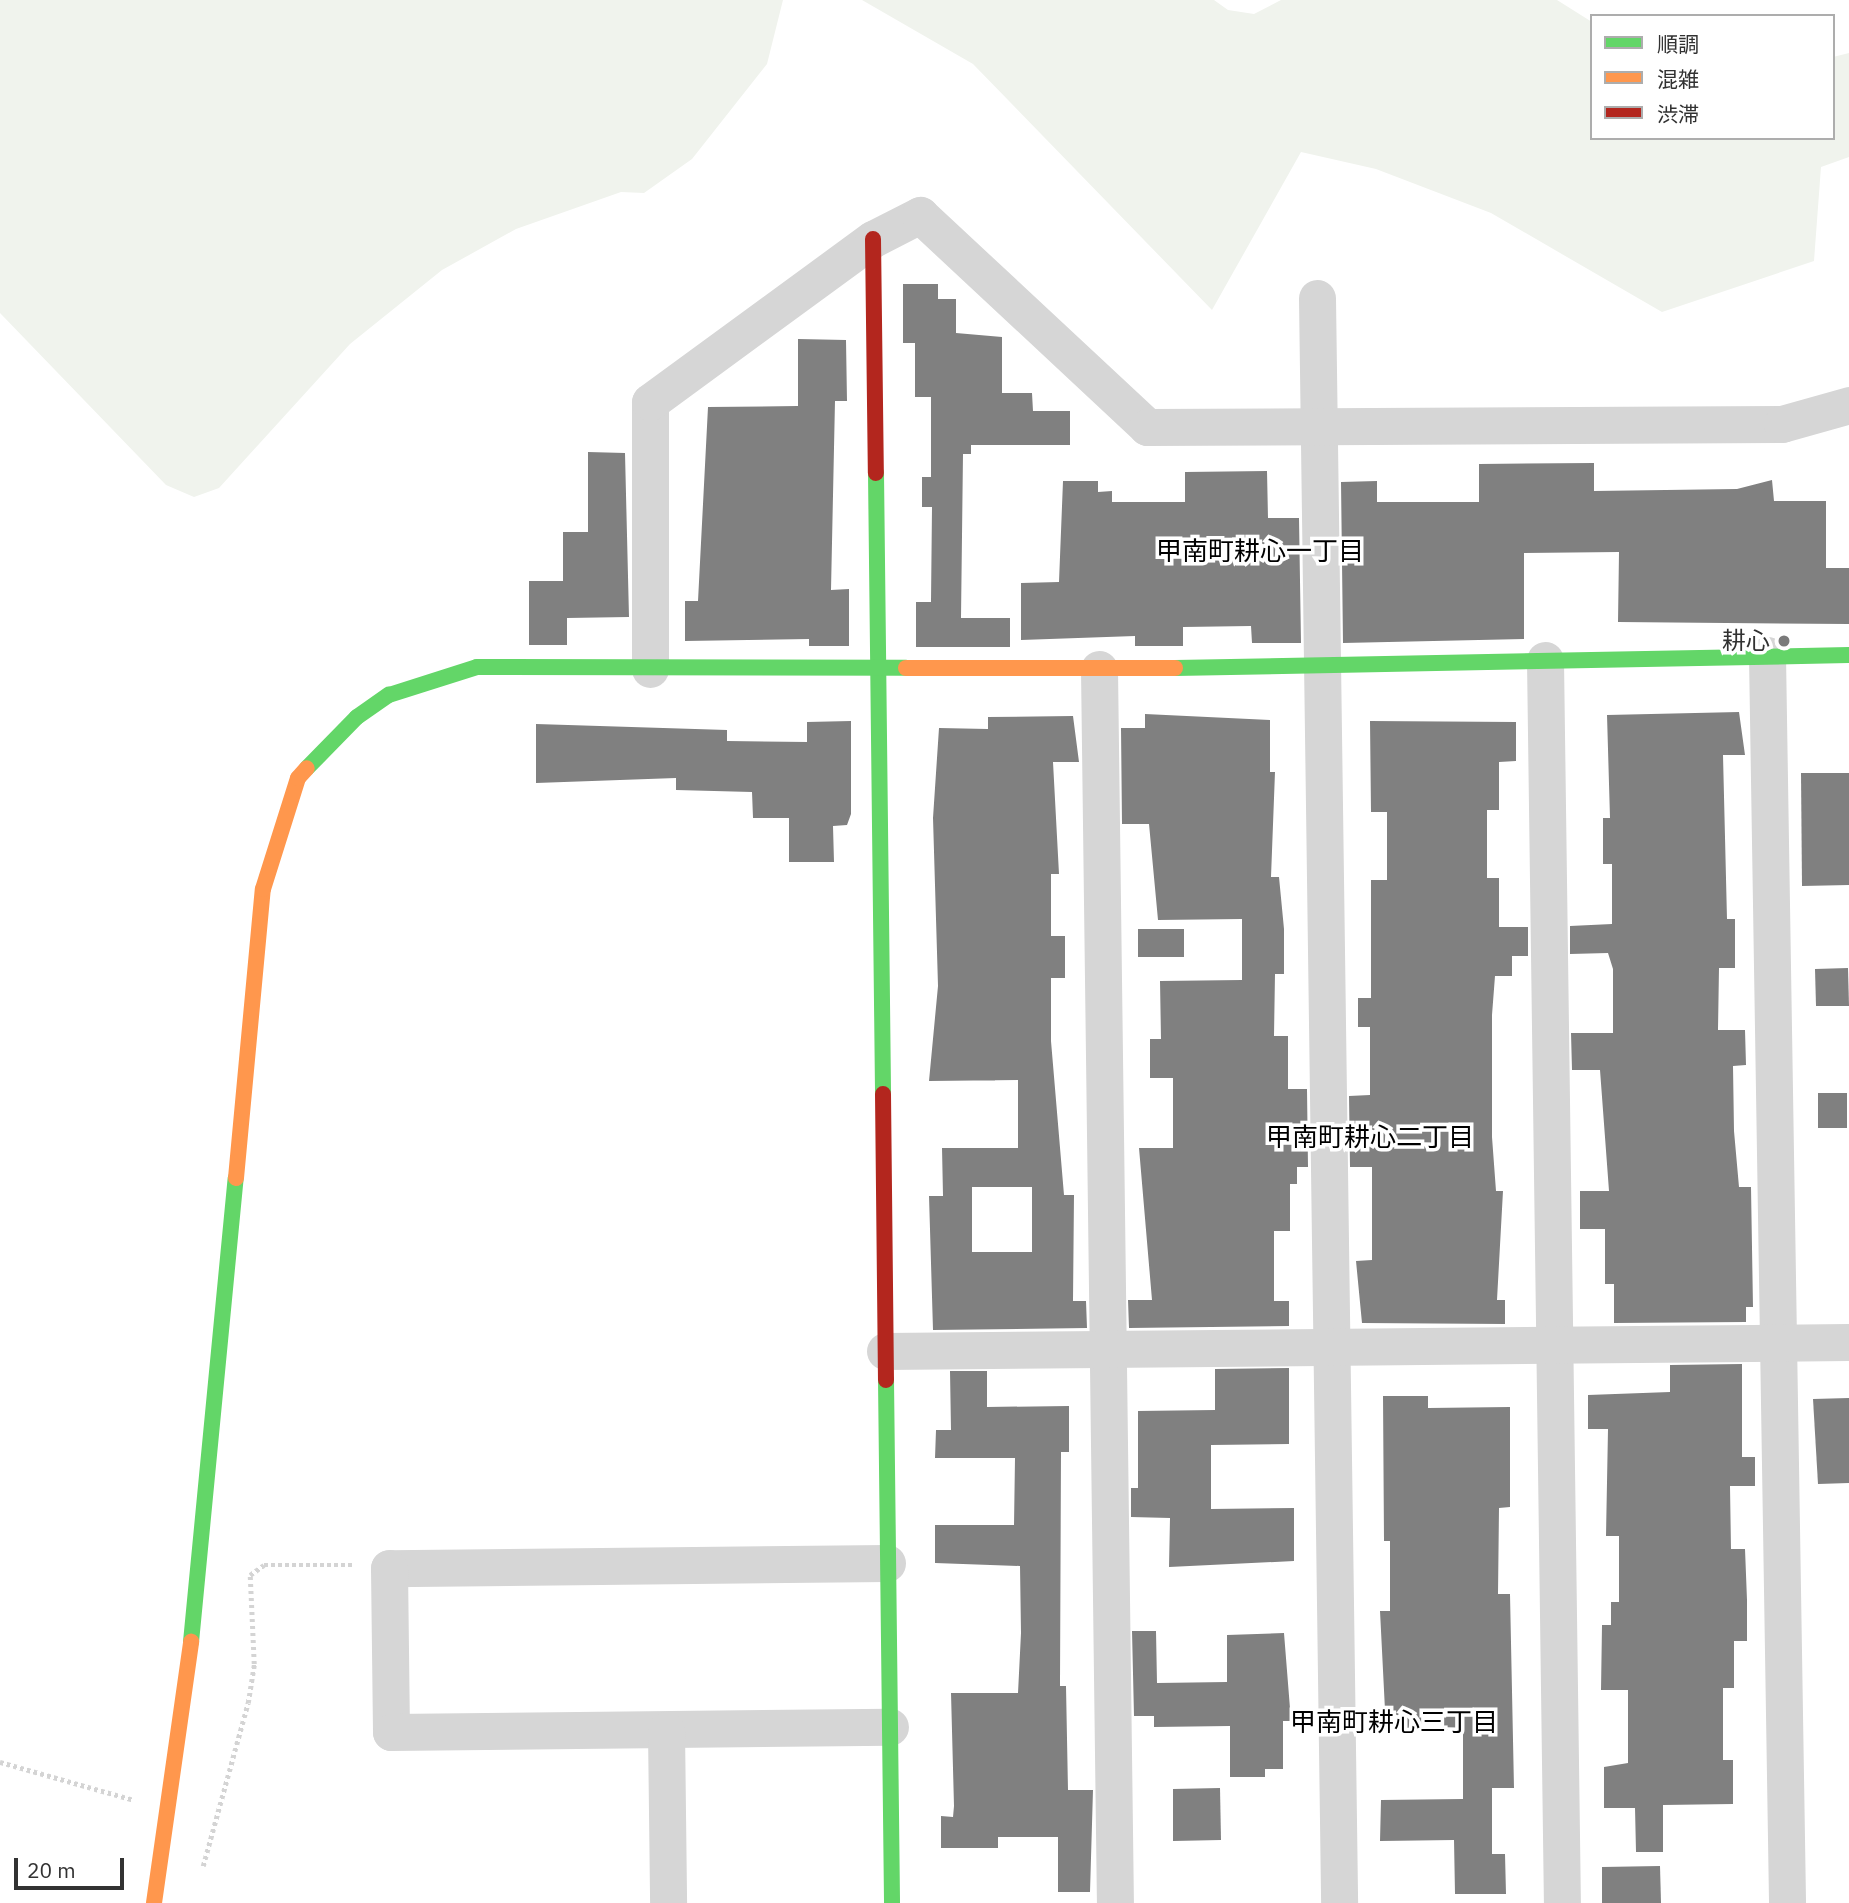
<!DOCTYPE html>
<html>
<head>
<meta charset="utf-8">
<style>
  body { margin:0 }
  #map { position:relative; width:1849px; height:1903px; overflow:hidden; background:#fff; font-family:"IBM Plex Sans","Noto Sans JP",sans-serif }
  div>[style] { position:absolute }
  .green>* { inset:0; background:#f0f3ed }
  .building>* { inset:0; background:#808080 }
  .path>* { height:4.5px; margin-top:-2.25px; transform-origin:0; background:repeating-linear-gradient(90deg,#d4d4d4 0 3.5px,transparent 0 7px) }
  .street>* { height:37px; margin:-18.5px; padding:0 18.5px; transform-origin:18.5px; border-radius:18.5px; background:#d6d6d6 }
  .fast>* { height:16px; margin:-8px; padding:0 8px; transform-origin:8px; border-radius:8px; background:#63d668 }
  .slow>* { height:16px; margin:-8px; padding:0 8px; transform-origin:8px; border-radius:8px; background:#ff974d }
  .jam>* { height:16px; margin:-8px; padding:0 8px; transform-origin:8px; border-radius:8px; background:#b3261e }
  .dots>* { width:19px; height:19px; translate:-50% -50%; box-sizing:border-box; border:4px solid #fff; border-radius:50% }
  span { translate:-50% -50%; white-space:nowrap; text-align:center; line-height:1.15; -webkit-text-stroke:7px #fff; paint-order:stroke }
  .poi-label { font-size:24px; color:#323232 }
  .right { translate:-100% -50%; text-align:right }
  .neighbourhood-label { font-size:26px; color:#000 }
  .legend { position:absolute; left:1590px; top:14px; width:245px; height:126px; box-sizing:border-box; background:#fff; border:2px solid #adadad; margin:0; padding:9px 12px; list-style:none; font-size:21px; color:#323232 }
  .legend li { display:flex; align-items:center; gap:14px; height:35px }
  .legend b { width:35px; border:2px solid #adadad }
  .scale { position:absolute; left:14px; top:1858px; width:110px; height:32px; box-sizing:border-box; border:4px solid #323232; border-top:0; padding-left:9px; font-size:21px; line-height:24px; white-space:nowrap; color:#323232; -webkit-text-stroke:5px #fff; paint-order:stroke }
</style>
</head>
<body>
<div id="map">
  <div class="green">
    <i style="clip-path:polygon(0 0,783px 0,767px 64px,692px 159px,644px 193px,621px 192px,516px 229px,442px 270px,350px 344px,219px 488px,194px 497px,166px 485px,0 313px)"></i>
    <i style="clip-path:polygon(862px 0,1214px 0,1228px 10px,1254px 14px,1281px 0,1557px 0,1592px 22px,1592px 138px,1833px 138px,1833px 57px,1849px 53px,1849px 157px,1821px 167px,1814px 261px,1662px 312px,1491px 213px,1376px 169px,1301px 152px,1212px 310px,973px 64px)"></i>
  </div>
  <div class="building">
    <i style="clip-path:polygon(903px 284px,938px 284px,938px 299px,956px 299px,956px 333px,1002px 337px,1002px 393px,1032px 393px,1033px 411px,1070px 411px,1070px 445px,971px 445px,971px 454px,963px 454px,961px 618px,1010px 618px,1010px 647px,916px 647px,916px 602px,931px 602px,932px 507px,922px 507px,922px 477px,931px 477px,931px 397px,915px 397px,915px 343px,903px 343px)"></i>
    <i style="clip-path:polygon(798px 339px,846px 340px,847px 401px,835px 401px,831px 590px,849px 589px,849px 646px,809px 646px,809px 639px,685px 641px,685px 601px,698px 601px,708px 407px,798px 406px)"></i>
    <i style="clip-path:polygon(588px 452px,625px 453px,629px 617px,567px 618px,567px 645px,529px 645px,529px 581px,563px 581px,563px 532px,588px 532px)"></i>
    <i style="clip-path:polygon(1594px 463px,1594px 491px,1737px 489px,1772px 480px,1774px 501px,1826px 501px,1826px 568px,1849px 568px,1849px 624px,1618px 622px,1619px 552px,1524px 553px,1524px 639px,1343px 643px,1341px 482px,1377px 481px,1377px 502px,1479px 502px,1479px 464px)"></i>
    <i style="clip-path:polygon(1267px 471px,1268px 518px,1299px 518px,1301px 643px,1252px 643px,1251px 626px,1183px 627px,1183px 646px,1135px 646px,1135px 636px,1021px 640px,1021px 583px,1059px 582px,1063px 481px,1098px 481px,1098px 492px,1112px 491px,1112px 502px,1185px 502px,1185px 472px)"></i>
    <i style="clip-path:polygon(1739px 712px,1745px 755px,1723px 755px,1727px 919px,1735px 919px,1735px 968px,1719px 968px,1718px 1030px,1745px 1030px,1746px 1065px,1733px 1066px,1734px 1131px,1739px 1187px,1751px 1187px,1753px 1307px,1746px 1307px,1746px 1322px,1614px 1323px,1614px 1284px,1605px 1284px,1605px 1229px,1580px 1229px,1580px 1191px,1609px 1191px,1600px 1070px,1572px 1070px,1571px 1033px,1613px 1033px,1613px 969px,1608px 953px,1570px 954px,1570px 926px,1612px 924px,1612px 864px,1603px 864px,1603px 818px,1610px 818px,1607px 715px)"></i>
    <i style="clip-path:polygon(1145px 714px,1270px 720px,1270px 772px,1275px 772px,1271px 877px,1279px 877px,1284px 929px,1284px 974px,1275px 974px,1274px 1036px,1288px 1036px,1288px 1089px,1307px 1089px,1308px 1167px,1297px 1167px,1297px 1184px,1290px 1184px,1290px 1231px,1274px 1231px,1274px 1301px,1289px 1301px,1289px 1326px,1129px 1328px,1128px 1300px,1152px 1300px,1139px 1148px,1173px 1148px,1173px 1078px,1150px 1078px,1150px 1039px,1161px 1039px,1160px 981px,1242px 980px,1242px 919px,1158px 920px,1149px 824px,1122px 824px,1121px 728px,1145px 728px)"></i>
    <i style="clip-path:polygon(evenodd,1073px 716px,1079px 762px,1053px 762px,1059px 874px,1051px 874px,1051px 936px,1065px 936px,1065px 978px,1051px 978px,1051px 1041px,1064px 1195px,1074px 1195px,1073px 1301px,1086px 1301px,1087px 1328px,933px 1330px,929px 1196px,943px 1196px,942px 1148px,1018px 1148px,1018px 1080px,929px 1081px,938px 986px,933px 818px,939px 728px,988px 729px,988px 717px,1073px 716px,972px 1187px,1032px 1187px,1032px 1252px,972px 1252px,972px 1187px)"></i>
    <i style="clip-path:polygon(851px 721px,851px 814px,847px 825px,833px 826px,834px 862px,789px 862px,789px 818px,753px 818px,752px 792px,676px 790px,676px 778px,536px 783px,536px 724px,727px 730px,727px 741px,807px 742px,807px 722px)"></i>
    <i style="clip-path:polygon(1370px 721px,1516px 722px,1516px 761px,1499px 762px,1499px 810px,1487px 810px,1487px 878px,1499px 878px,1499px 927px,1528px 927px,1528px 956px,1512px 956px,1512px 976px,1495px 976px,1492px 1015px,1492px 1137px,1496px 1191px,1503px 1191px,1497px 1300px,1505px 1300px,1505px 1324px,1362px 1323px,1356px 1261px,1372px 1260px,1372px 1167px,1350px 1167px,1349px 1096px,1370px 1095px,1370px 1027px,1358px 1027px,1358px 998px,1371px 998px,1371px 880px,1387px 880px,1387px 812px,1371px 812px)"></i>
    <i style="clip-path:polygon(1801px 773px,1849px 773px,1849px 885px,1802px 886px)"></i>
    <i style="clip-path:polygon(1138px 929px,1184px 929px,1184px 957px,1138px 957px)"></i>
    <i style="clip-path:polygon(1848px 968px,1849px 1006px,1816px 1006px,1815px 969px)"></i>
    <i style="clip-path:polygon(1818px 1093px,1847px 1093px,1847px 1128px,1818px 1128px)"></i>
    <i style="clip-path:polygon(1742px 1364px,1742px 1457px,1755px 1457px,1755px 1486px,1730px 1486px,1731px 1549px,1745px 1549px,1747px 1600px,1747px 1641px,1734px 1641px,1734px 1688px,1723px 1688px,1723px 1760px,1733px 1760px,1733px 1804px,1663px 1805px,1663px 1852px,1636px 1852px,1635px 1808px,1604px 1808px,1604px 1767px,1628px 1763px,1628px 1690px,1601px 1690px,1602px 1625px,1611px 1625px,1611px 1602px,1619px 1602px,1619px 1536px,1606px 1536px,1608px 1429px,1588px 1429px,1588px 1395px,1670px 1392px,1670px 1365px)"></i>
    <i style="clip-path:polygon(1289px 1368px,1289px 1444px,1211px 1445px,1211px 1509px,1294px 1508px,1294px 1561px,1169px 1567px,1170px 1518px,1131px 1517px,1131px 1488px,1138px 1488px,1138px 1411px,1215px 1410px,1215px 1369px)"></i>
    <i style="clip-path:polygon(950px 1371px,987px 1371px,987px 1407px,1069px 1406px,1069px 1452px,1061px 1452px,1060px 1686px,1066px 1686px,1068px 1790px,1093px 1790px,1090px 1892px,1058px 1892px,1058px 1837px,998px 1837px,998px 1848px,941px 1848px,941px 1816px,953px 1817px,954px 1806px,951px 1693px,1018px 1693px,1021px 1633px,1020px 1566px,935px 1563px,935px 1525px,1014px 1525px,1015px 1458px,935px 1458px,936px 1430px,951px 1430px)"></i>
    <i style="clip-path:polygon(1383px 1396px,1428px 1396px,1428px 1408px,1510px 1407px,1510px 1507px,1499px 1508px,1498px 1594px,1510px 1594px,1514px 1788px,1492px 1788px,1492px 1854px,1505px 1854px,1506px 1894px,1455px 1894px,1454px 1840px,1380px 1841px,1381px 1800px,1463px 1799px,1463px 1730px,1386px 1730px,1380px 1611px,1390px 1611px,1390px 1541px,1384px 1541px)"></i>
    <i style="clip-path:polygon(1849px 1398px,1849px 1483px,1818px 1484px,1813px 1399px)"></i>
    <i style="clip-path:polygon(1132px 1631px,1156px 1631px,1157px 1683px,1227px 1682px,1227px 1635px,1284px 1633px,1291px 1721px,1283px 1721px,1283px 1769px,1265px 1769px,1265px 1777px,1230px 1777px,1230px 1726px,1154px 1727px,1154px 1716px,1134px 1716px)"></i>
    <i style="clip-path:polygon(1220px 1788px,1221px 1840px,1173px 1841px,1173px 1789px)"></i>
    <i style="clip-path:polygon(1660px 1866px,1661px 1903px,1602px 1903px,1602px 1867px)"></i>
  </div>
  <div class="path">
    <i style="left:0;top:1762px;width:139px;rotate:15.8deg"></i>
    <i style="left:203px;top:1866px;width:169px;rotate:-74.6deg"></i>
    <i style="left:248px;top:1703px;width:39px;rotate:-81deg"></i>
    <i style="left:254px;top:1664px;width:89px;rotate:-92.6deg"></i>
    <i style="left:250px;top:1575px;width:17px;rotate:-36deg"></i>
    <i style="left:264px;top:1565px;width:90px"></i>
  </div>
  <div class="street">
    <i style="left:1317px;top:298px;width:1605px;rotate:89.21deg"></i>
    <i style="left:1767px;top:655px;width:1248px;rotate:89.08deg"></i>
    <i style="left:1545px;top:660px;width:1243px;rotate:89.22deg"></i>
    <i style="left:650px;top:669px;width:267px;rotate:-90deg"></i>
    <i style="left:650px;top:402px;width:276px;rotate:-36.2deg"></i>
    <i style="left:873px;top:239px;width:53px;rotate:-27.1deg"></i>
    <i style="left:920px;top:215px;width:311px;rotate:43deg"></i>
    <i style="left:1147px;top:427px;width:635px;rotate:-0.27deg"></i>
    <i style="left:1782px;top:424px;width:70px;rotate:-15.8deg"></i>
    <i style="left:1099px;top:669px;width:1234px;rotate:89.26deg"></i>
    <i style="left:885px;top:1351px;width:964px;rotate:-0.53deg"></i>
    <i style="left:887px;top:1563px;width:498px;rotate:179.4deg"></i>
    <i style="left:389px;top:1568px;width:164px;rotate:89.3deg"></i>
    <i style="left:391px;top:1732px;width:499px;rotate:-0.6deg"></i>
    <i style="left:666px;top:1730px;width:173px;rotate:89.3deg"></i>
  </div>
  <div class="fast">
    <i style="left:876px;top:473px;width:621px;rotate:89.35deg"></i>
    <i style="left:1175px;top:668px;width:674px;rotate:-1.1deg"></i>
    <i style="left:307px;top:768px;width:71px;rotate:-45.6deg"></i>
    <i style="left:357px;top:717px;width:39px;rotate:-35deg"></i>
    <i style="left:389px;top:695px;width:92px;rotate:-17.7deg"></i>
    <i style="left:477px;top:667px;width:429px;rotate:0.1deg"></i>
    <i style="left:886px;top:1380px;width:523px;rotate:89.34deg"></i>
    <i style="left:191px;top:1642px;width:466px;rotate:-84.5deg"></i>
  </div>
  <div class="slow">
    <i style="left:906px;top:668px;width:269px"></i>
    <i style="left:236px;top:1178px;width:290px;rotate:-84.7deg"></i>
    <i style="left:263px;top:889px;width:116px;rotate:-72.5deg"></i>
    <i style="left:298px;top:778px;width:13px;rotate:-48deg"></i>
    <i style="left:154px;top:1903px;width:264px;rotate:-81.9deg"></i>
  </div>
  <div class="jam">
    <i style="left:873px;top:239px;width:234px;rotate:89.3deg"></i>
    <i style="left:883px;top:1094px;width:286px;rotate:89.4deg"></i>
  </div>
  <div class="dots">
    <i style="left:1784px;top:641px;background:#7a7a7a"></i>
  </div>
  <div class="poi-label">
    <span class="right" style="left:1770px;top:641px">耕心</span>
  </div>
  <div class="neighbourhood-label">
    <span style="left:1260px;top:551px">甲南町耕心一丁目</span>
    <span style="left:1370px;top:1137px">甲南町耕心二丁目</span>
    <span style="left:1394px;top:1722px">甲南町耕心三丁目</span>
  </div>
  <ul class="legend">
  <li><b style="height:9px;background:#63d668"></b>順調</li>
  <li><b style="height:9px;background:#ff974d"></b>混雑</li>
  <li><b style="height:9px;background:#b3261e"></b>渋滞</li>
  </ul>
  <div class="scale">20 m</div>
</div>
</body>
</html>
